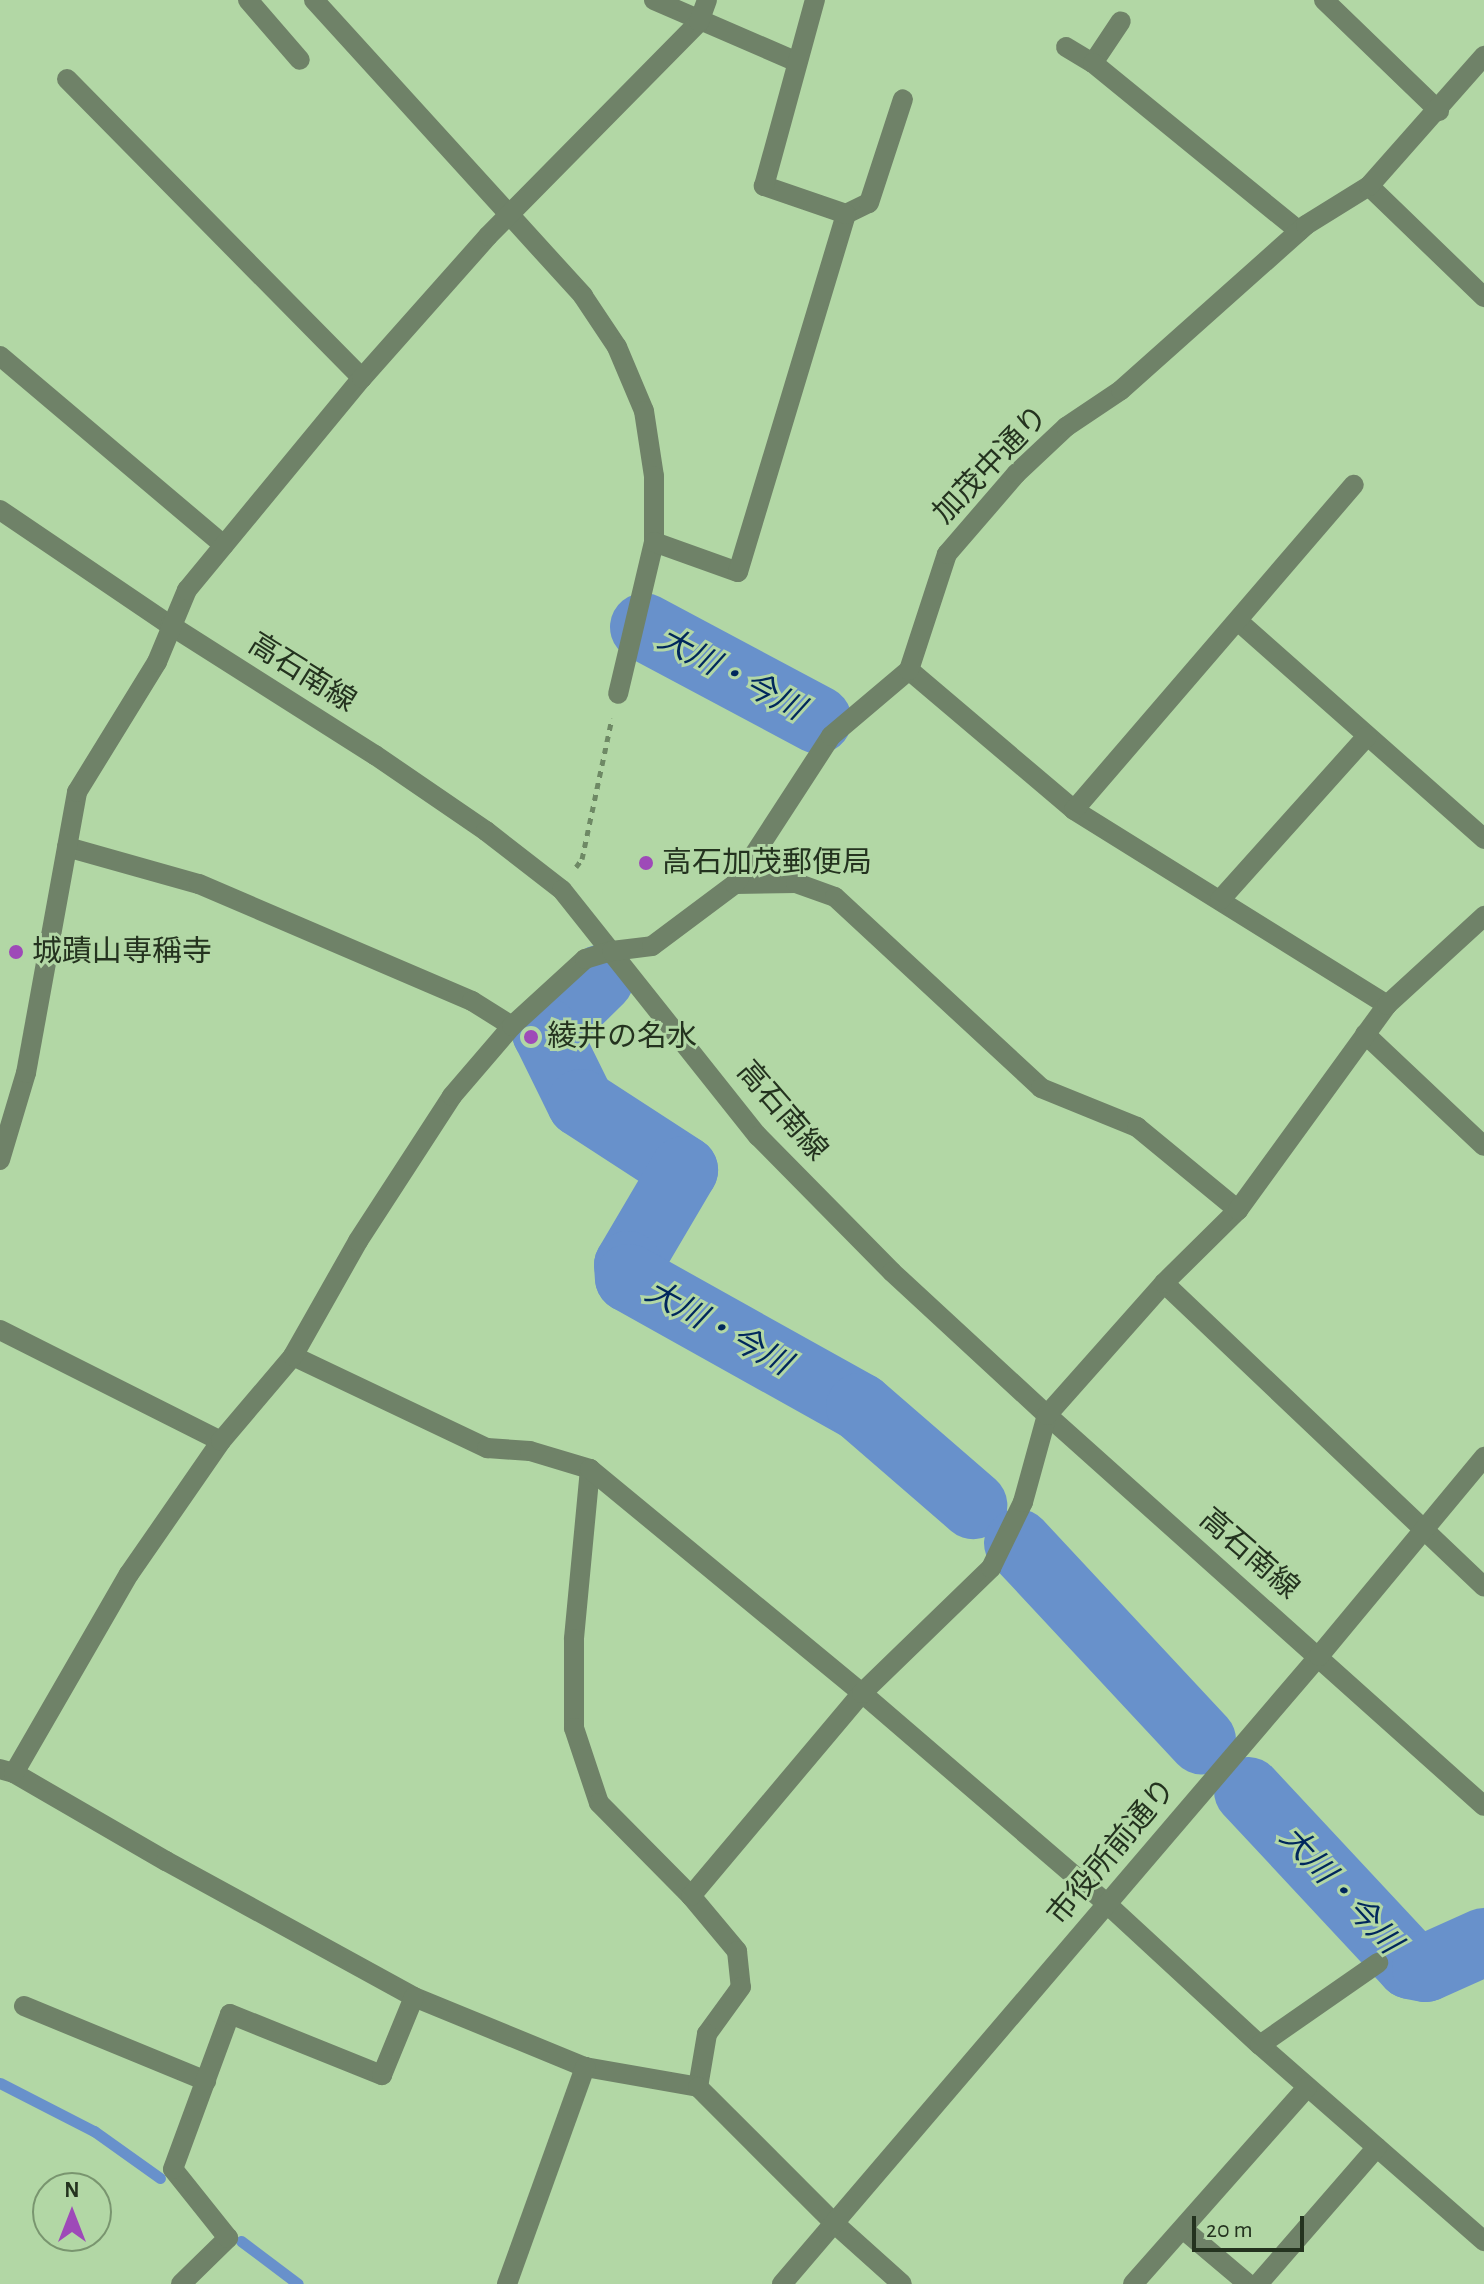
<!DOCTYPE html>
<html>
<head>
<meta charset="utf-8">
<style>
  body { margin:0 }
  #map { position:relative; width:1484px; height:2284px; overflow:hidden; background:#b2d7a5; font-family:"Alegreya Sans","Noto Sans JP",sans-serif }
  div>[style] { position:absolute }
  .stream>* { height:11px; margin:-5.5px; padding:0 5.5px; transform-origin:5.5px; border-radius:5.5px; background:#6891cb }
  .river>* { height:68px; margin:-34px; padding:0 34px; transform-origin:34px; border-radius:34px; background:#6891cb }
  .path>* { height:5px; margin-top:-2.5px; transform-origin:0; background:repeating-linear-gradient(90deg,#6e8965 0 6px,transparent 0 12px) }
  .minor>* { height:20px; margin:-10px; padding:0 10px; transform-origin:10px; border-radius:10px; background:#6f8268 }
  .dots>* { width:22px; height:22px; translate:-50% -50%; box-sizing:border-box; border:4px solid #b2d7a5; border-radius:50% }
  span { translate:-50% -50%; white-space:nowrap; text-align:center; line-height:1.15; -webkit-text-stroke:6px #b2d7a5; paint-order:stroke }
  .street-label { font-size:30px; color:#24331f }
  .poi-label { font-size:30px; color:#24331f }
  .left { translate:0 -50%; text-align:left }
  .water-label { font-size:32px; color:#00275c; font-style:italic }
  .north { position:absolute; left:32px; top:2172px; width:80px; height:80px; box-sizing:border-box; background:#b2d7a5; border:2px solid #79956f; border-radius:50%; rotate:0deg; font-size:22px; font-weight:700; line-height:32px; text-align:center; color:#24331f }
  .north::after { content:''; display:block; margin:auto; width:28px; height:36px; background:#9e4ab8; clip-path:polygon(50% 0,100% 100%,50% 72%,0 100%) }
  .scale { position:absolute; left:1192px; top:2216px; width:112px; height:36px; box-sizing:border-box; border:4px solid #24331f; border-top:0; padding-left:10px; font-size:24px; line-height:28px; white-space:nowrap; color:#24331f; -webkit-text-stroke:6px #b2d7a5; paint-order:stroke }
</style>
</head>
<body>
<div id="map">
  <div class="stream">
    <i style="left:0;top:2083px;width:106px;rotate:27.1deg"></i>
    <i style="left:94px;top:2131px;width:81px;rotate:35.5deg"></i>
    <i style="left:241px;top:2241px;width:71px;rotate:37deg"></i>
  </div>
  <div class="river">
    <i style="left:644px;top:627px;width:197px;rotate:28.1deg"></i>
    <i style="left:600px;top:979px;width:76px;rotate:135.5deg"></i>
    <i style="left:546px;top:1032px;width:79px;rotate:63.8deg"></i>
    <i style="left:581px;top:1103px;width:123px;rotate:33deg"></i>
    <i style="left:684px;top:1170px;width:110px;rotate:120.5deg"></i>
    <i style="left:628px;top:1265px;width:13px;rotate:86deg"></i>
    <i style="left:629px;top:1278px;width:265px;rotate:29.2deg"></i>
    <i style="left:860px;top:1407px;width:150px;rotate:40.9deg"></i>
    <i style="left:1018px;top:1543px;width:270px;rotate:47deg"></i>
    <i style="left:1248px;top:1791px;width:238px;rotate:47deg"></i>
    <i style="left:1410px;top:1965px;width:16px;rotate:11deg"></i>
    <i style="left:1426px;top:1968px;width:64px;rotate:-24.1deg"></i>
  </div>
  <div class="path">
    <i style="left:576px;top:867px;width:10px;rotate:-53deg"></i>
    <i style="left:582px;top:859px;width:144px;rotate:-78deg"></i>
  </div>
  <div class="minor">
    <i style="left:248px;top:0;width:79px;rotate:49.1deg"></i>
    <i style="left:314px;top:0;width:400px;rotate:47.7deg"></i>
    <i style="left:583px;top:296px;width:61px;rotate:56.3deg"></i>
    <i style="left:617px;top:347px;width:69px;rotate:67.1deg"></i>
    <i style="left:644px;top:411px;width:66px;rotate:81.3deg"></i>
    <i style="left:654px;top:476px;width:66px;rotate:90deg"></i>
    <i style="left:654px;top:542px;width:156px;rotate:103.3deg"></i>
    <i style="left:654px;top:0;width:156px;rotate:23.4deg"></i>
    <i style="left:1324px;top:0;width:160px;rotate:44deg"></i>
    <i style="left:1066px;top:47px;width:31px;rotate:31deg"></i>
    <i style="left:1093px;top:63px;width:50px;rotate:-56.3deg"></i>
    <i style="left:1093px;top:63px;width:266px;rotate:39.2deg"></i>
    <i style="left:67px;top:79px;width:420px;rotate:45.4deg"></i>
    <i style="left:1369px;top:186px;width:160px;rotate:44deg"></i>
    <i style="left:846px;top:214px;width:25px;rotate:-26deg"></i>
    <i style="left:869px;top:203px;width:109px;rotate:-71.9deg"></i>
    <i style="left:0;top:356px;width:293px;rotate:40.2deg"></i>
    <i style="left:0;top:510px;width:205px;rotate:34.1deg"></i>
    <i style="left:170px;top:625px;width:243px;rotate:32.4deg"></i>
    <i style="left:375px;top:755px;width:135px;rotate:34.4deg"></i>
    <i style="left:486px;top:831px;width:96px;rotate:37.8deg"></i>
    <i style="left:562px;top:890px;width:315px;rotate:51.5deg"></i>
    <i style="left:758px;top:1136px;width:191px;rotate:45.4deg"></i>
    <i style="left:892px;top:1272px;width:211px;rotate:42.7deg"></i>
    <i style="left:1047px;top:1415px;width:586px;rotate:41.82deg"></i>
    <i style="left:654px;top:542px;width:89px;rotate:19.7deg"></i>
    <i style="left:738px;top:572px;width:374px;rotate:-73.2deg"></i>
    <i style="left:846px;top:214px;width:87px;rotate:-161.1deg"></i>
    <i style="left:764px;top:186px;width:193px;rotate:-74.7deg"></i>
    <i style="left:1238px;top:621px;width:329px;rotate:41.5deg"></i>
    <i style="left:909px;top:670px;width:216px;rotate:40.3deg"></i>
    <i style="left:1074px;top:810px;width:369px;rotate:31.9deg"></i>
    <i style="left:1074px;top:810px;width:429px;rotate:-49.3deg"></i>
    <i style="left:67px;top:847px;width:137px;rotate:15.7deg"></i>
    <i style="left:199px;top:884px;width:297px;rotate:23.2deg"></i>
    <i style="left:472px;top:1001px;width:47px;rotate:32deg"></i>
    <i style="left:735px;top:884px;width:61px;rotate:-0.9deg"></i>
    <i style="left:796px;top:883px;width:41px;rotate:19.7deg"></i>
    <i style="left:835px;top:897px;width:281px;rotate:42.8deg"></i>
    <i style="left:1041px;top:1088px;width:104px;rotate:22.1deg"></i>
    <i style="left:1137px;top:1127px;width:131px;rotate:39.4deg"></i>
    <i style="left:1220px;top:900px;width:220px;rotate:-48.1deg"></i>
    <i style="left:1365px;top:1034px;width:163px;rotate:43.3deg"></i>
    <i style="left:0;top:1160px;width:91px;rotate:-73.4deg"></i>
    <i style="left:26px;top:1073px;width:286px;rotate:-79.7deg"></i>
    <i style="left:77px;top:792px;width:153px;rotate:-58.4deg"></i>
    <i style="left:157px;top:662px;width:78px;rotate:-67.4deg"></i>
    <i style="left:187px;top:590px;width:275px;rotate:-50.5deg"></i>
    <i style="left:362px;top:378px;width:190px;rotate:-48.4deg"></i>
    <i style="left:488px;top:236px;width:301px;rotate:-45.4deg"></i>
    <i style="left:699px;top:22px;width:23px;rotate:-70deg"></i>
    <i style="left:1164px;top:1283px;width:441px;rotate:43.5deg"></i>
    <i style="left:0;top:1330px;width:247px;rotate:26.7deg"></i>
    <i style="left:293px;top:1356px;width:215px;rotate:25.4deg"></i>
    <i style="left:487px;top:1448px;width:43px;rotate:4deg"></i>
    <i style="left:530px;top:1451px;width:63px;rotate:16.7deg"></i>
    <i style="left:590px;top:1469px;width:171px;rotate:95.4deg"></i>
    <i style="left:574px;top:1639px;width:89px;rotate:90deg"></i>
    <i style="left:574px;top:1728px;width:79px;rotate:71.6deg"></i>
    <i style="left:599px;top:1803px;width:131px;rotate:45.3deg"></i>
    <i style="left:691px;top:1896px;width:72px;rotate:50.1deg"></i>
    <i style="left:737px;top:1951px;width:36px;rotate:84deg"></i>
    <i style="left:741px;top:1987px;width:58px;rotate:125.9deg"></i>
    <i style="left:707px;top:2034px;width:54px;rotate:99.6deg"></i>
    <i style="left:590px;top:1469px;width:352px;rotate:39.5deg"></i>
    <i style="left:862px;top:1693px;width:323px;rotate:40.7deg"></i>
    <i style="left:1107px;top:1904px;width:208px;rotate:42.7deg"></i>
    <i style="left:1260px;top:2045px;width:298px;rotate:41.2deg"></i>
    <i style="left:0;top:1769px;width:15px;rotate:16deg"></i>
    <i style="left:14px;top:1773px;width:176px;rotate:30.1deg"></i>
    <i style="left:166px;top:1861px;width:283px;rotate:28.7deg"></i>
    <i style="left:414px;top:1997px;width:185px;rotate:22.3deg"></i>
    <i style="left:585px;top:2067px;width:115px;rotate:10deg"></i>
    <i style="left:698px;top:2087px;width:192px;rotate:45deg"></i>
    <i style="left:834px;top:2223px;width:91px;rotate:41.9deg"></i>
    <i style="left:14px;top:1773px;width:230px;rotate:-60deg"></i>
    <i style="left:129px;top:1574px;width:162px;rotate:-55.3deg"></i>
    <i style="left:221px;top:1441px;width:111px;rotate:-49.7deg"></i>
    <i style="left:293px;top:1356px;width:132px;rotate:-60.5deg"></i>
    <i style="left:358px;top:1241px;width:173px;rotate:-57deg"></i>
    <i style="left:452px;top:1096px;width:92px;rotate:-49.4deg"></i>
    <i style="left:512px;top:1026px;width:99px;rotate:-42.5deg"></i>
    <i style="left:585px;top:959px;width:28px;rotate:-17deg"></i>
    <i style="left:612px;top:951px;width:40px;rotate:-7.1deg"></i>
    <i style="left:652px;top:946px;width:104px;rotate:-36.8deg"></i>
    <i style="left:735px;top:884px;width:176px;rotate:-57deg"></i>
    <i style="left:831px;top:736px;width:102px;rotate:-40.2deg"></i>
    <i style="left:909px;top:670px;width:122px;rotate:-71.9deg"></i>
    <i style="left:947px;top:554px;width:106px;rotate:-49.2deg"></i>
    <i style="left:1016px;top:474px;width:69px;rotate:-43.2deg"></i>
    <i style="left:1066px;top:427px;width:66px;rotate:-33.9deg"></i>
    <i style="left:1121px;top:390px;width:248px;rotate:-41.7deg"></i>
    <i style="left:1306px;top:225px;width:74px;rotate:-31.8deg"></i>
    <i style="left:1369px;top:186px;width:174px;rotate:-48.5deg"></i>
    <i style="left:691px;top:1896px;width:265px;rotate:-49.9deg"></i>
    <i style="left:862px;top:1693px;width:180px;rotate:-44.1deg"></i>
    <i style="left:991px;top:1568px;width:73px;rotate:-64.1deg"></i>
    <i style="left:1023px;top:1502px;width:90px;rotate:-74.6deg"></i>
    <i style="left:1047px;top:1415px;width:176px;rotate:-48.4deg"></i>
    <i style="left:1164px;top:1283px;width:104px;rotate:-44.6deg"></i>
    <i style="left:1238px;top:1210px;width:253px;rotate:-54deg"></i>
    <i style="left:1387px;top:1005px;width:132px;rotate:-42.5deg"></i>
    <i style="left:24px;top:2006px;width:197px;rotate:22.4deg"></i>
    <i style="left:1260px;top:2045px;width:144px;rotate:-34.8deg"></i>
    <i style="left:1183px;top:2229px;width:85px;rotate:40.2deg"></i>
    <i style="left:181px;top:2284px;width:66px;rotate:-44.4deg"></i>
    <i style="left:228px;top:2238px;width:88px;rotate:-128.6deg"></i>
    <i style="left:173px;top:2169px;width:165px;rotate:-69.8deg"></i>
    <i style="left:230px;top:2014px;width:164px;rotate:21.9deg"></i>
    <i style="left:382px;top:2075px;width:84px;rotate:-67.7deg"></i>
    <i style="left:507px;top:2284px;width:231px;rotate:-70.2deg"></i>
    <i style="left:782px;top:2284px;width:826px;rotate:-49.47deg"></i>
    <i style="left:1319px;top:1656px;width:259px;rotate:-50.3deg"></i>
    <i style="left:1133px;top:2284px;width:263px;rotate:-48.5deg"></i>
    <i style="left:1258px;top:2284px;width:181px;rotate:-49deg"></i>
  </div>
  <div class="dots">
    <i style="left:646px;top:863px;background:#9e4ab8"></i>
    <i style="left:16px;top:952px;background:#9e4ab8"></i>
    <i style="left:531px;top:1037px;background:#9e4ab8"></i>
  </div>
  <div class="street-label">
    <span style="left:991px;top:465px;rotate:-46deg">加茂中通り</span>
    <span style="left:302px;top:673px;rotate:32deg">高石南線</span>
    <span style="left:782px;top:1111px;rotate:49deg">高石南線</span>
    <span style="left:1249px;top:1554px;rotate:41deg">高石南線</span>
    <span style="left:1112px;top:1852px;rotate:-50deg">市役所前通り</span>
  </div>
  <div class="poi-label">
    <span class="left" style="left:662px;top:863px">高石加茂郵便局</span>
    <span class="left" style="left:32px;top:952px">城蹟山専稱寺</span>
    <span class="left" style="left:547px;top:1037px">綾井の名水</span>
  </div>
  <div class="water-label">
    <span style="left:731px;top:674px;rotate:28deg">大川・今川</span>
    <span style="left:718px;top:1328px;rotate:29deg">大川・今川</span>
    <span style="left:1340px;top:1890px;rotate:47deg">大川・今川</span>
  </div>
  <div class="north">N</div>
  <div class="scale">20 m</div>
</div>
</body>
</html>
